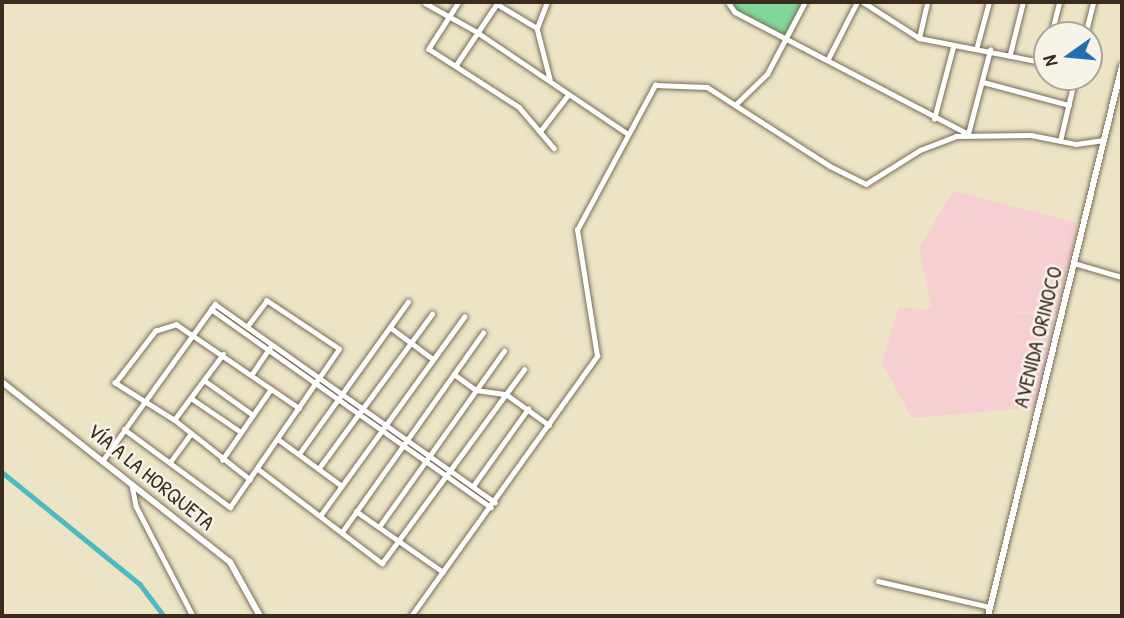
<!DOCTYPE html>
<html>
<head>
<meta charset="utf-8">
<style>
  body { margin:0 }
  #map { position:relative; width:1124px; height:618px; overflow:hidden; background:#ede4c6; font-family:"Patrick Hand",sans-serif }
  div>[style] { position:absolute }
  .built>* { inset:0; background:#f7cfd2 }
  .green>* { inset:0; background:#80d79b }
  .canal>* { height:4.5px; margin:-2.25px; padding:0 2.25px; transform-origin:2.25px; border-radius:2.25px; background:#4cbac2 }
  .roads { filter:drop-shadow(0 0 2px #796b59) drop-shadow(0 0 2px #796b59) }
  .minor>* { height:4.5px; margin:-2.25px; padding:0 2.25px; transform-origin:2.25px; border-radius:2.25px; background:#fff }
  .secondary>* { height:6px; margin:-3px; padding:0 3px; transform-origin:3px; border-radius:3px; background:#fff }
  span { translate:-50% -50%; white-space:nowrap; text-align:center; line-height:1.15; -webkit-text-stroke:5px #f7f3e8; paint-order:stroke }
  .street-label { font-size:21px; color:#3b2a1e }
  .frame { position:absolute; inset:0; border:4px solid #3b2a1e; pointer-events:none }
  .north { position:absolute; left:1033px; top:21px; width:70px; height:70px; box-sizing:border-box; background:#f7f3e8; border:2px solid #aca397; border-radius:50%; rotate:255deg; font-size:19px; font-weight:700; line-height:28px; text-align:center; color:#3b2a1e }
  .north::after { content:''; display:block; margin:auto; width:24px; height:32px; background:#1f6fb2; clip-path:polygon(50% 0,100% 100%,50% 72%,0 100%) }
</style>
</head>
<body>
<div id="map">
  <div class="built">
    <i style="clip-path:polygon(953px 191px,1078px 223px,1057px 313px,994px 312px,1054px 315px,1037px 407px,912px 418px,882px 363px,898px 308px,932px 309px,919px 248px)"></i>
  </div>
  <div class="green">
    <i style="clip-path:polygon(728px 2px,805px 2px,786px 39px,735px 12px)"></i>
  </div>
  <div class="canal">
    <i style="left:2px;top:472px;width:178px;rotate:39.1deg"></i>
    <i style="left:140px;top:584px;width:40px;rotate:53deg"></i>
  </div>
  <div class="roads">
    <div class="minor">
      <i style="left:459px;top:2px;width:56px;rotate:122.6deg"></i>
      <i style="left:429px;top:49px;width:107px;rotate:32.8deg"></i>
      <i style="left:519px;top:107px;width:54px;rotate:49.5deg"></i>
      <i style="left:728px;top:2px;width:12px;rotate:55deg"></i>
      <i style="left:735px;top:12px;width:263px;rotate:27.6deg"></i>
      <i style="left:968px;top:134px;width:87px;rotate:-75.3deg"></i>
      <i style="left:863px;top:2px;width:67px;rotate:32.7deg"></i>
      <i style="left:919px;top:38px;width:130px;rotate:11.1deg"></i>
      <i style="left:425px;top:3px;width:60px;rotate:29.1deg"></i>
      <i style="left:477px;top:32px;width:181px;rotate:34deg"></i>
      <i style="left:497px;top:4px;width:47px;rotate:31deg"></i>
      <i style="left:537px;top:28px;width:53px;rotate:75.7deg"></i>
      <i style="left:537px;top:28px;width:28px;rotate:-69deg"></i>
      <i style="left:1051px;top:35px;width:34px;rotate:-76deg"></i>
      <i style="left:1085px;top:35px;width:34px;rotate:-76deg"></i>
      <i style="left:919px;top:38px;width:37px;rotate:-77deg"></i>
      <i style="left:977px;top:46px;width:46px;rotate:-74.7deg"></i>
      <i style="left:1010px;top:54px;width:54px;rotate:-76deg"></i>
      <i style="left:828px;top:59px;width:64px;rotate:-63deg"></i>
      <i style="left:456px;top:65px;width:76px;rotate:-56.3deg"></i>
      <i style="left:983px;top:82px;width:89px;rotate:15deg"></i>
      <i style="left:735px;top:105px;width:45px;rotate:-44.1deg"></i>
      <i style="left:767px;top:74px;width:81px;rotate:-62.2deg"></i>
      <i style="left:934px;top:119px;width:74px;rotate:-75.2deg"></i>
      <i style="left:541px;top:130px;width:44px;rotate:-52.4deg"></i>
      <i style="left:1060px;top:141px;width:66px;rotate:-76.8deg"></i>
      <i style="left:1074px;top:263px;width:50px;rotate:16.3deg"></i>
      <i style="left:211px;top:309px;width:343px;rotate:35.3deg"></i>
      <i style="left:390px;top:327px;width:54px;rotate:36.7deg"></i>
      <i style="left:252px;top:374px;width:34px;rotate:-56deg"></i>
      <i style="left:454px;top:374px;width:27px;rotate:36deg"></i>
      <i style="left:476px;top:390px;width:30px;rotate:8deg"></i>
      <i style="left:506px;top:394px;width:53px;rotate:35.8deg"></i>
      <i style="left:204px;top:380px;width:60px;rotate:35.5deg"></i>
      <i style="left:191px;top:398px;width:60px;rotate:34.2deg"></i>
      <i style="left:174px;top:420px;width:82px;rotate:-53.4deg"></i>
      <i style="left:124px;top:429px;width:132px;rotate:36.3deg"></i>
      <i style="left:230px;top:507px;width:192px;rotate:-55.4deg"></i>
      <i style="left:339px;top:349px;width:87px;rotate:-146.3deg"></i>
      <i style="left:267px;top:301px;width:31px;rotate:127deg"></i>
      <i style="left:278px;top:439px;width:79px;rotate:36.3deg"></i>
      <i style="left:299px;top:454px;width:187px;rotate:-54.4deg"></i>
      <i style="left:103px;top:460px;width:192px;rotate:-54.3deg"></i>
      <i style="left:215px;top:304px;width:343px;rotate:35.3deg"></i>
      <i style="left:222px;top:460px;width:86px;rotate:-55.4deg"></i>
      <i style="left:171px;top:461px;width:34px;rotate:-54deg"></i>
      <i style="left:319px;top:468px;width:191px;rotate:-53.7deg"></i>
      <i style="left:258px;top:469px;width:156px;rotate:37.2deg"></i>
      <i style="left:382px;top:563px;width:240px;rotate:-53.7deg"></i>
      <i style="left:250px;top:480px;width:97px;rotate:-141.7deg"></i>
      <i style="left:174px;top:420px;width:70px;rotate:-147.9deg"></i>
      <i style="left:115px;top:383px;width:66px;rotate:-52.4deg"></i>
      <i style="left:155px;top:331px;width:22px;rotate:-18deg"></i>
      <i style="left:176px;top:324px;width:149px;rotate:34.3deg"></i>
      <i style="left:132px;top:485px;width:21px;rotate:79deg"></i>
      <i style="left:136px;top:506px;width:124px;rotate:62.6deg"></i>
      <i style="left:473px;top:486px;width:95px;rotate:-54.5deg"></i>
      <i style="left:356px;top:511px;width:106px;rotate:35deg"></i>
      <i style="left:320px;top:516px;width:246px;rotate:-54.1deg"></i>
      <i style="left:379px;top:527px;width:216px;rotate:-54.6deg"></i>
      <i style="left:342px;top:532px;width:244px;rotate:-54.7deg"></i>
      <i style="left:878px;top:581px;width:115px;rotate:13.1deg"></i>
      <i style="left:411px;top:616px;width:320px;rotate:-54.4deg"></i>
      <i style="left:597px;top:356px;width:128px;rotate:-99deg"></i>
      <i style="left:577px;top:230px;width:165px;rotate:-61.7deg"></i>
      <i style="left:655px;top:85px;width:52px;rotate:2.2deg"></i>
      <i style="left:707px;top:87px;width:146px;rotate:32.7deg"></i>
      <i style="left:830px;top:166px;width:40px;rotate:26.6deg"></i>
      <i style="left:866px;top:184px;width:64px;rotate:-32.2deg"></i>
      <i style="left:920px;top:150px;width:39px;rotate:-21deg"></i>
      <i style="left:956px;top:136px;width:75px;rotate:-0.8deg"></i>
      <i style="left:1031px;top:135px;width:46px;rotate:11.3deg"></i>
      <i style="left:1076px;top:144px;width:28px;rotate:-8deg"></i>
    </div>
    <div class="secondary">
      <i style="left:2px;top:382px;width:290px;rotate:38.3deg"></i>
      <i style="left:230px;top:562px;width:62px;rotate:60.9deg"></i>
      <i style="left:988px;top:616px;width:566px;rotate:-76.31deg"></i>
    </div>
  </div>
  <div class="street-label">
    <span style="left:1038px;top:337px;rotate:-76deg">AVENIDA ORINOCO</span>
    <span style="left:151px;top:477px;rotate:39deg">VÍA A LA HORQUETA</span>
  </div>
  <div class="frame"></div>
  <div class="north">N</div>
</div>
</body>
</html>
